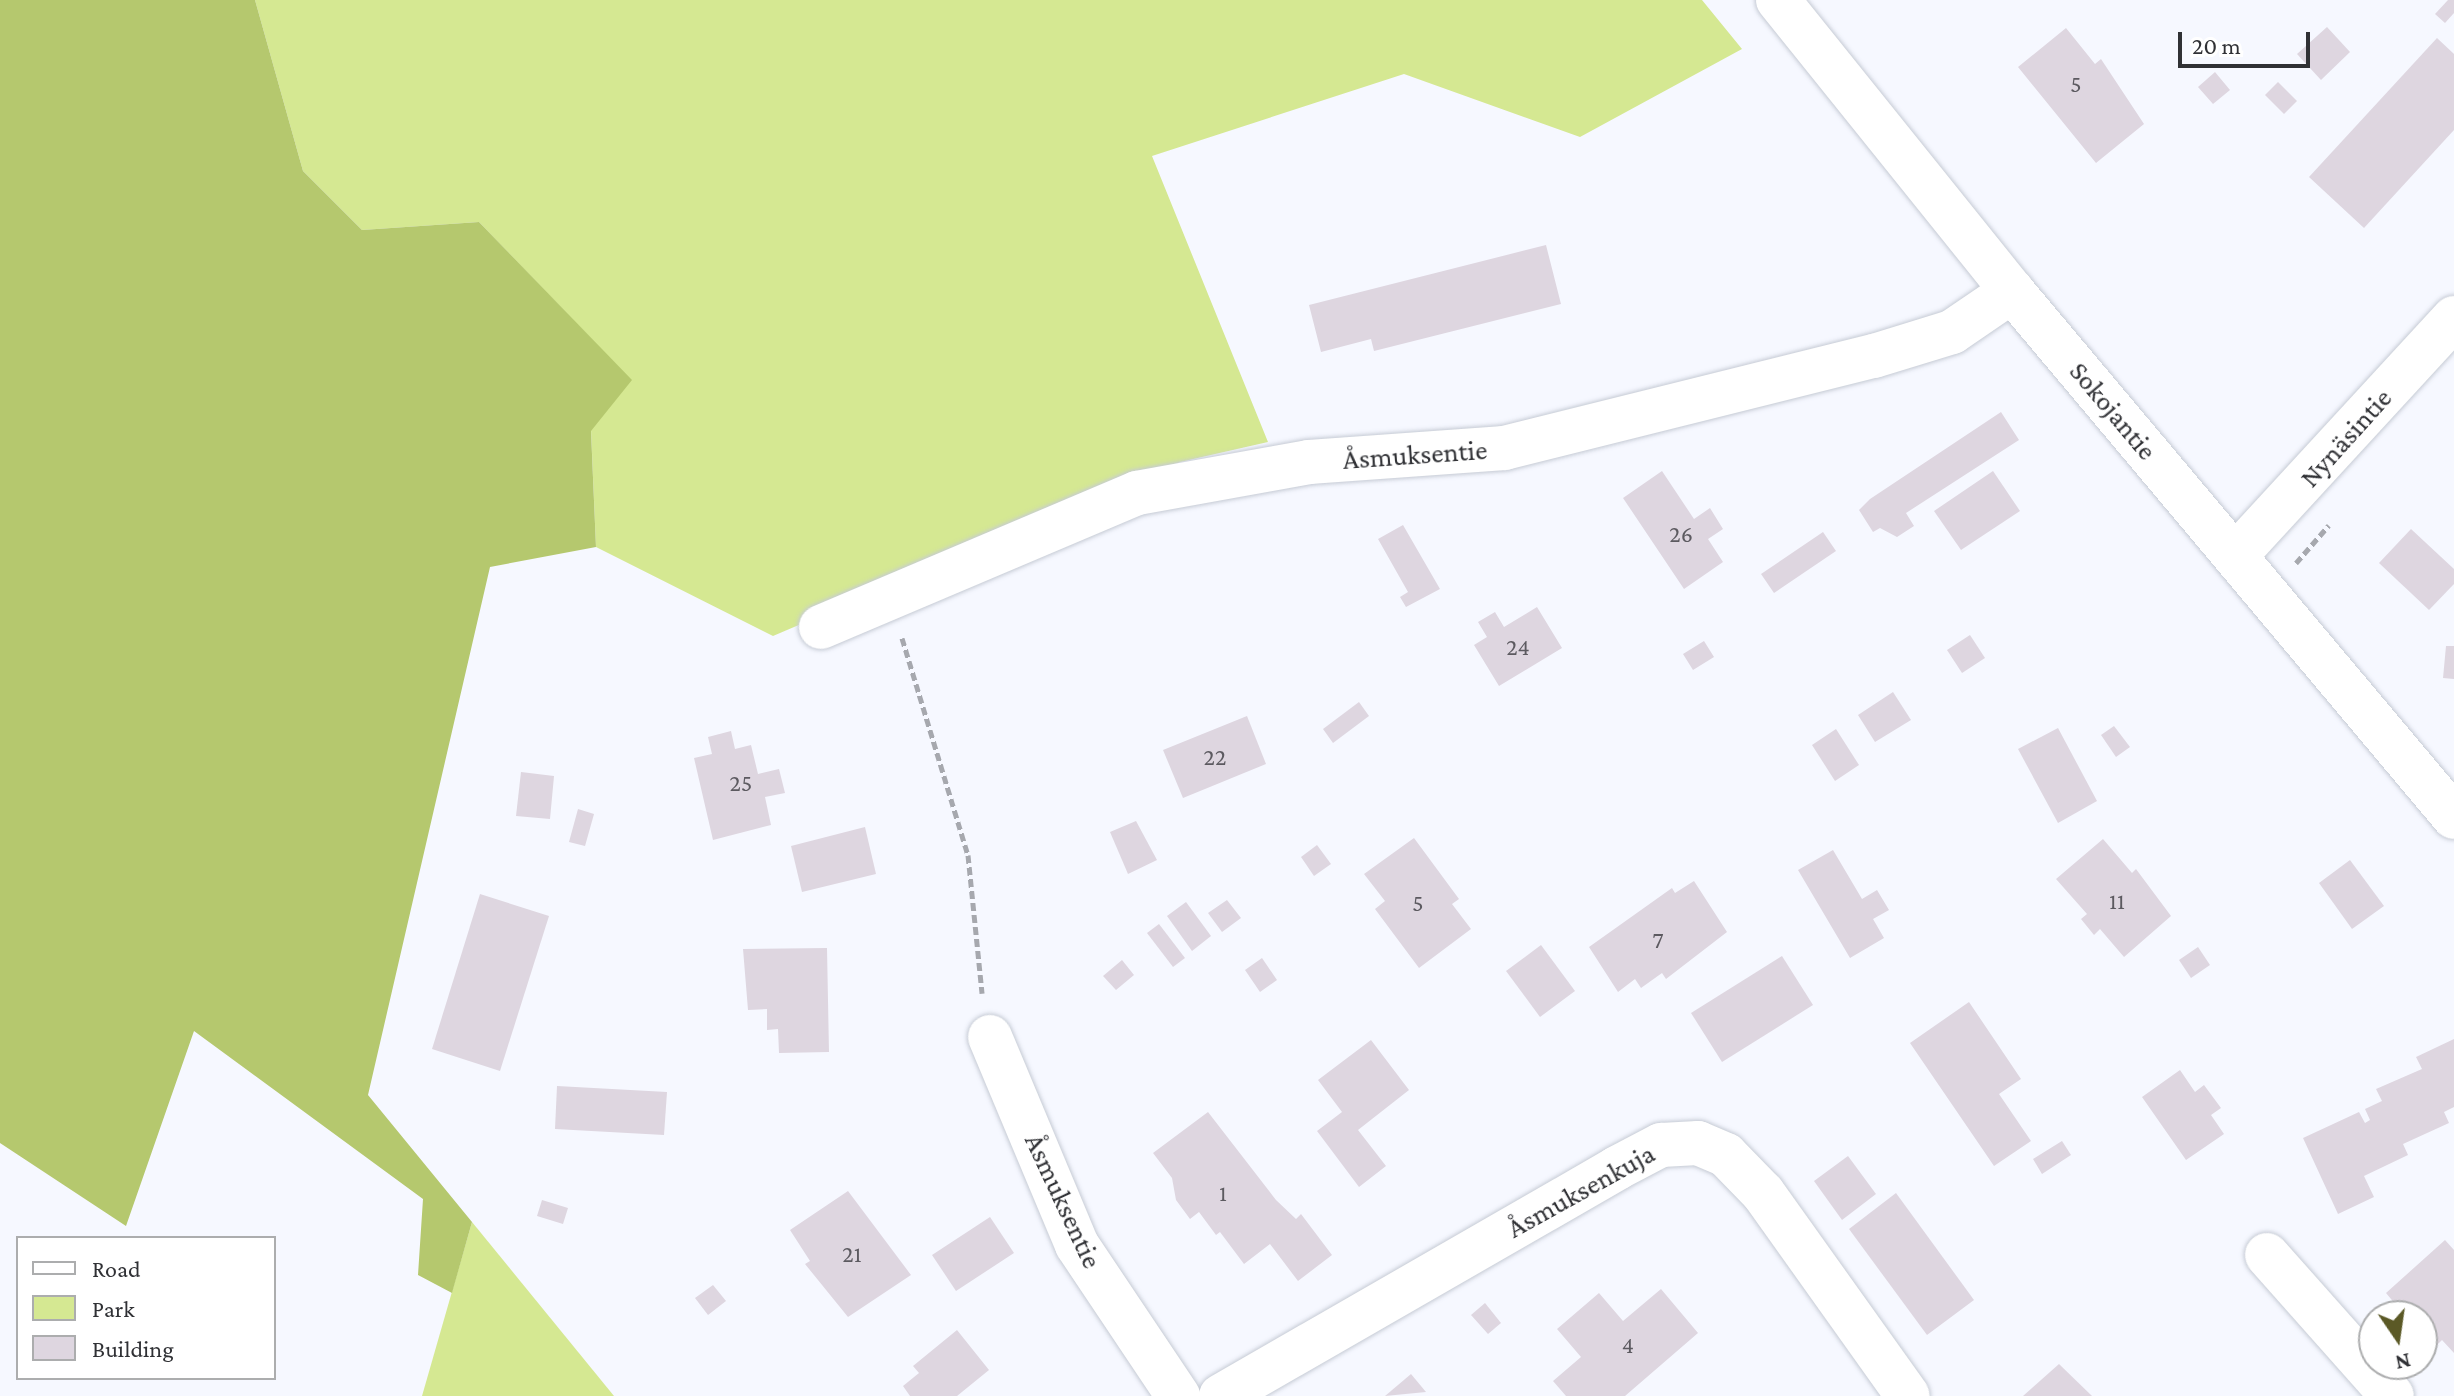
<!DOCTYPE html>
<html>
<head>
<meta charset="utf-8">
<style>
  body { margin:0 }
  #map { position:relative; width:2454px; height:1396px; overflow:hidden; background:#f6f8ff; font-family:"Crimson Pro",serif }
  div>[style] { position:absolute }
  .green>* { inset:0; background:#d5e892 }
  .forest>* { inset:0; background:#b5c86e }
  .building>* { inset:0; background:#ded6e0 }
  .path>* { height:5px; margin-top:-2.5px; transform-origin:0; background:repeating-linear-gradient(90deg,#a6a8ae 0 8px,transparent 0 12px) }
  .roads { filter:drop-shadow(0 0 2px #c6cbd5) drop-shadow(0 0 2px #c6cbd5) }
  .minor>* { height:44px; margin:-22px; padding:0 22px; transform-origin:22px; border-radius:22px; background:#fff }
  .tertiary>* { height:44px; margin:-22px; padding:0 22px; transform-origin:22px; border-radius:22px; background:#fff }
  span { translate:-50% -50%; white-space:nowrap; text-align:center; line-height:1.15; -webkit-text-stroke:8px #fff; paint-order:stroke }
  .number-label { font-size:24px; color:#5c5a60 }
  .number-label span { -webkit-text-stroke-width:0 }
  .street-label { font-size:28px; color:#303135 }
  .legend { position:absolute; left:16px; top:1236px; width:260px; height:144px; box-sizing:border-box; background:#fff; border:2px solid #acadae; margin:0; padding:10px 14px; list-style:none; font-size:24px; color:#303135 }
  .legend li { display:flex; align-items:center; gap:16px; height:40px }
  .legend b { width:40px; border:2px solid #acadae }
  .north { position:absolute; left:2358px; top:1300px; width:80px; height:80px; box-sizing:border-box; background:#fff; border:2px solid #acadae; border-radius:50%; rotate:167deg; font-size:22px; font-weight:700; line-height:32px; text-align:center; color:#303135 }
  .north::after { content:''; display:block; margin:auto; width:28px; height:36px; background:#5b5926; clip-path:polygon(50% 0,100% 100%,50% 72%,0 100%) }
  .scale { position:absolute; left:2178px; top:32px; width:132px; height:36px; box-sizing:border-box; border:4px solid #303135; border-top:0; padding-left:10px; font-size:24px; line-height:28px; white-space:nowrap; color:#303135; -webkit-text-stroke:6px #fff; paint-order:stroke }
</style>
</head>
<body>
<div id="map">
  <div class="green">
    <i style="clip-path:polygon(255px 0,1702px 0,1742px 49px,1580px 137px,1404px 74px,1152px 156px,1268px 442px,1180px 462px,773px 636px,596px 547px,591px 430px,631px 380px,479px 222px,362px 230px,303px 171px)"></i>
    <i style="clip-path:polygon(472px 1222px,614px 1396px,422px 1396px)"></i>
  </div>
  <div class="forest">
    <i style="clip-path:polygon(0 0,255px 0,303px 171px,362px 230px,479px 222px,632px 380px,591px 431px,596px 547px,490px 567px,368px 1095px,472px 1222px,452px 1293px,418px 1275px,423px 1199px,194px 1031px,126px 1226px,0 1143px)"></i>
  </div>
  <div class="building">
    <i style="clip-path:polygon(2448px 0,2454px 0,2454px 13px,2445px 23px,2435px 14px)"></i>
    <i style="clip-path:polygon(2327px 27px,2350px 52px,2321px 80px,2297px 54px)"></i>
    <i style="clip-path:polygon(2066px 28px,2095px 64px,2101px 59px,2144px 124px,2096px 163px,2018px 67px)"></i>
    <i style="clip-path:polygon(2437px 38px,2454px 54px,2454px 130px,2364px 228px,2309px 177px)"></i>
    <i style="clip-path:polygon(2215px 72px,2230px 90px,2213px 104px,2198px 87px)"></i>
    <i style="clip-path:polygon(2278px 82px,2297px 101px,2284px 114px,2265px 95px)"></i>
    <i style="clip-path:polygon(1546px 245px,1561px 304px,1374px 351px,1371px 339px,1321px 352px,1309px 305px)"></i>
    <i style="clip-path:polygon(2001px 412px,2019px 440px,1906px 513px,1914px 526px,1897px 537px,1880px 528px,1873px 532px,1859px 510px,1870px 499px)"></i>
    <i style="clip-path:polygon(1662px 471px,1694px 519px,1710px 508px,1723px 529px,1708px 539px,1723px 562px,1684px 589px,1623px 498px)"></i>
    <i style="clip-path:polygon(1993px 471px,2020px 511px,1961px 550px,1934px 511px)"></i>
    <i style="clip-path:polygon(1403px 525px,1440px 589px,1406px 607px,1400px 597px,1408px 592px,1378px 539px)"></i>
    <i style="clip-path:polygon(2411px 529px,2454px 569px,2454px 584px,2429px 610px,2379px 563px)"></i>
    <i style="clip-path:polygon(1823px 532px,1836px 551px,1774px 593px,1761px 574px)"></i>
    <i style="clip-path:polygon(1537px 607px,1562px 648px,1499px 686px,1474px 645px,1487px 637px,1478px 622px,1495px 612px,1504px 627px)"></i>
    <i style="clip-path:polygon(1970px 635px,1985px 658px,1962px 673px,1947px 650px)"></i>
    <i style="clip-path:polygon(1704px 641px,1714px 657px,1693px 670px,1683px 654px)"></i>
    <i style="clip-path:polygon(2446px 646px,2454px 646px,2454px 679px,2443px 678px)"></i>
    <i style="clip-path:polygon(1893px 692px,1911px 720px,1875px 742px,1858px 715px)"></i>
    <i style="clip-path:polygon(1359px 702px,1369px 716px,1333px 743px,1323px 729px)"></i>
    <i style="clip-path:polygon(1247px 716px,1266px 764px,1183px 798px,1163px 750px)"></i>
    <i style="clip-path:polygon(2114px 726px,2130px 747px,2116px 757px,2101px 735px)"></i>
    <i style="clip-path:polygon(2058px 728px,2097px 801px,2058px 823px,2018px 749px)"></i>
    <i style="clip-path:polygon(1836px 729px,1859px 765px,1835px 781px,1812px 745px)"></i>
    <i style="clip-path:polygon(731px 731px,735px 749px,751px 745px,758px 774px,779px 769px,785px 793px,765px 797px,771px 825px,713px 840px,694px 758px,712px 754px,708px 737px)"></i>
    <i style="clip-path:polygon(521px 772px,554px 776px,550px 819px,516px 816px)"></i>
    <i style="clip-path:polygon(578px 809px,594px 814px,585px 846px,569px 842px)"></i>
    <i style="clip-path:polygon(1136px 821px,1157px 860px,1128px 874px,1110px 832px)"></i>
    <i style="clip-path:polygon(865px 827px,876px 874px,802px 892px,791px 846px)"></i>
    <i style="clip-path:polygon(1414px 838px,1459px 899px,1452px 904px,1471px 929px,1419px 968px,1375px 909px,1385px 901px,1364px 874px)"></i>
    <i style="clip-path:polygon(2103px 839px,2132px 873px,2136px 869px,2171px 916px,2124px 957px,2100px 929px,2094px 935px,2081px 919px,2087px 914px,2056px 879px)"></i>
    <i style="clip-path:polygon(1317px 845px,1331px 864px,1314px 876px,1301px 857px)"></i>
    <i style="clip-path:polygon(1833px 850px,1862px 899px,1877px 890px,1889px 910px,1873px 919px,1884px 938px,1850px 958px,1798px 870px)"></i>
    <i style="clip-path:polygon(2350px 860px,2384px 906px,2352px 929px,2319px 883px)"></i>
    <i style="clip-path:polygon(1694px 881px,1727px 932px,1666px 979px,1662px 973px,1641px 988px,1635px 979px,1618px 992px,1589px 947px,1672px 888px,1675px 893px)"></i>
    <i style="clip-path:polygon(480px 894px,549px 916px,500px 1071px,432px 1049px)"></i>
    <i style="clip-path:polygon(1227px 900px,1241px 918px,1222px 932px,1208px 913px)"></i>
    <i style="clip-path:polygon(1186px 902px,1211px 936px,1192px 951px,1167px 916px)"></i>
    <i style="clip-path:polygon(1159px 924px,1185px 958px,1173px 967px,1147px 933px)"></i>
    <i style="clip-path:polygon(1541px 945px,1575px 991px,1540px 1017px,1506px 971px)"></i>
    <i style="clip-path:polygon(2198px 947px,2210px 965px,2191px 978px,2179px 960px)"></i>
    <i style="clip-path:polygon(827px 948px,829px 1052px,779px 1053px,778px 1029px,767px 1030px,767px 1009px,748px 1010px,743px 949px)"></i>
    <i style="clip-path:polygon(1782px 956px,1813px 1005px,1722px 1062px,1691px 1013px)"></i>
    <i style="clip-path:polygon(1262px 958px,1277px 980px,1260px 992px,1245px 970px)"></i>
    <i style="clip-path:polygon(1122px 960px,1134px 975px,1116px 990px,1103px 976px)"></i>
    <i style="clip-path:polygon(1969px 1002px,2021px 1079px,1999px 1094px,2031px 1141px,1994px 1166px,1910px 1043px)"></i>
    <i style="clip-path:polygon(2454px 1039px,2454px 1107px,2444px 1112px,2449px 1123px,2403px 1144px,2408px 1155px,2364px 1176px,2374px 1197px,2338px 1214px,2303px 1138px,2359px 1112px,2365px 1123px,2370px 1120px,2365px 1109px,2382px 1101px,2376px 1089px,2422px 1069px,2416px 1057px)"></i>
    <i style="clip-path:polygon(1371px 1040px,1409px 1090px,1358px 1130px,1386px 1166px,1359px 1187px,1317px 1131px,1342px 1112px,1318px 1080px)"></i>
    <i style="clip-path:polygon(2180px 1070px,2195px 1092px,2204px 1085px,2221px 1108px,2211px 1115px,2224px 1134px,2186px 1160px,2142px 1097px)"></i>
    <i style="clip-path:polygon(557px 1086px,667px 1092px,664px 1135px,555px 1129px)"></i>
    <i style="clip-path:polygon(1208px 1112px,1276px 1200px,1296px 1219px,1301px 1214px,1332px 1255px,1298px 1281px,1270px 1244px,1244px 1264px,1220px 1232px,1216px 1235px,1199px 1212px,1190px 1219px,1176px 1200px,1172px 1178px,1153px 1153px)"></i>
    <i style="clip-path:polygon(2062px 1141px,2071px 1155px,2042px 1174px,2033px 1159px)"></i>
    <i style="clip-path:polygon(1848px 1156px,1876px 1194px,1842px 1220px,1814px 1181px)"></i>
    <i style="clip-path:polygon(848px 1191px,911px 1275px,848px 1317px,805px 1264px,810px 1261px,790px 1230px)"></i>
    <i style="clip-path:polygon(1896px 1193px,1974px 1300px,1927px 1335px,1849px 1229px)"></i>
    <i style="clip-path:polygon(542px 1200px,568px 1208px,563px 1224px,537px 1216px)"></i>
    <i style="clip-path:polygon(990px 1217px,1014px 1253px,956px 1291px,932px 1255px)"></i>
    <i style="clip-path:polygon(2445px 1240px,2454px 1250px,2454px 1353px,2442px 1340px,2434px 1348px,2422px 1334px,2422px 1316px,2396px 1316px,2391px 1311px,2396px 1305px,2386px 1293px)"></i>
    <i style="clip-path:polygon(713px 1285px,726px 1301px,708px 1315px,695px 1298px)"></i>
    <i style="clip-path:polygon(1661px 1289px,1698px 1333px,1625px 1396px,1566px 1396px,1553px 1381px,1581px 1357px,1557px 1329px,1599px 1293px,1623px 1321px)"></i>
    <i style="clip-path:polygon(1485px 1303px,1501px 1323px,1488px 1334px,1471px 1315px)"></i>
    <i style="clip-path:polygon(957px 1330px,989px 1370px,957px 1396px,910px 1396px,903px 1386px,919px 1373px,913px 1366px)"></i>
    <i style="clip-path:polygon(2059px 1364px,2092px 1396px,2023px 1396px)"></i>
    <i style="clip-path:polygon(1411px 1374px,1426px 1392px,1385px 1396px)"></i>
  </div>
  <div class="path">
    <i style="left:2296px;top:563px;width:50px;rotate:-49deg"></i>
    <i style="left:902px;top:638px;width:227px;rotate:73.1deg"></i>
    <i style="left:968px;top:855px;width:139px;rotate:84.2deg"></i>
  </div>
  <div class="roads">
    <div class="minor">
      <i style="left:2236px;top:555px;width:322px;rotate:-47.4deg"></i>
      <i style="left:821px;top:627px;width:343px;rotate:-23deg"></i>
      <i style="left:1137px;top:493px;width:175px;rotate:-10.2deg"></i>
      <i style="left:1309px;top:462px;width:196px;rotate:-4.1deg"></i>
      <i style="left:1504px;top:448px;width:381px;rotate:-14deg"></i>
      <i style="left:1874px;top:356px;width:82px;rotate:-17.1deg"></i>
      <i style="left:1952px;top:332px;width:73px;rotate:-34.3deg"></i>
      <i style="left:990px;top:1037px;width:225px;rotate:67.3deg"></i>
      <i style="left:1077px;top:1245px;width:182px;rotate:56.2deg"></i>
      <i style="left:2267px;top:1255px;width:188px;rotate:48.4deg"></i>
      <i style="left:1221px;top:1396px;width:457px;rotate:-29.9deg"></i>
      <i style="left:1617px;top:1168px;width:50px;rotate:-27.6deg"></i>
      <i style="left:1661px;top:1145px;width:37px;rotate:-3deg"></i>
      <i style="left:1698px;top:1143px;width:30px;rotate:23deg"></i>
      <i style="left:1726px;top:1155px;width:53px;rotate:45.8deg"></i>
      <i style="left:1763px;top:1193px;width:249px;rotate:54.5deg"></i>
    </div>
    <div class="tertiary">
      <i style="left:1778px;top:0;width:373px;rotate:51.2deg"></i>
      <i style="left:2012px;top:291px;width:687px;rotate:49.96deg"></i>
    </div>
  </div>
  <div class="number-label">
    <span style="left:2076px;top:84px">5</span>
    <span style="left:1681px;top:534px">26</span>
    <span style="left:1518px;top:647px">24</span>
    <span style="left:1215px;top:757px">22</span>
    <span style="left:741px;top:783px">25</span>
    <span style="left:2117px;top:901px">11</span>
    <span style="left:1418px;top:903px">5</span>
    <span style="left:1658px;top:940px">7</span>
    <span style="left:1223px;top:1193px">1</span>
    <span style="left:852px;top:1254px">21</span>
    <span style="left:1628px;top:1345px">4</span>
  </div>
  <div class="street-label">
    <span style="left:2113px;top:411px;rotate:50deg">Sokojantie</span>
    <span style="left:2346px;top:438px;rotate:-48deg">Nynäsintie</span>
    <span style="left:1415px;top:455px;rotate:-4deg">Åsmuksentie</span>
    <span style="left:1581px;top:1191px;rotate:-29deg">Åsmuksenkuja</span>
    <span style="left:1063px;top:1201px;rotate:65deg">Åsmuksentie</span>
  </div>
  <ul class="legend">
  <li><b style="height:10px;background:#fff"></b>Road</li>
  <li><b style="height:22px;background:#d5e892"></b>Park</li>
  <li><b style="height:22px;background:#ded6e0"></b>Building</li>
  </ul>
  <div class="north">N</div>
  <div class="scale">20 m</div>
</div>
</body>
</html>
